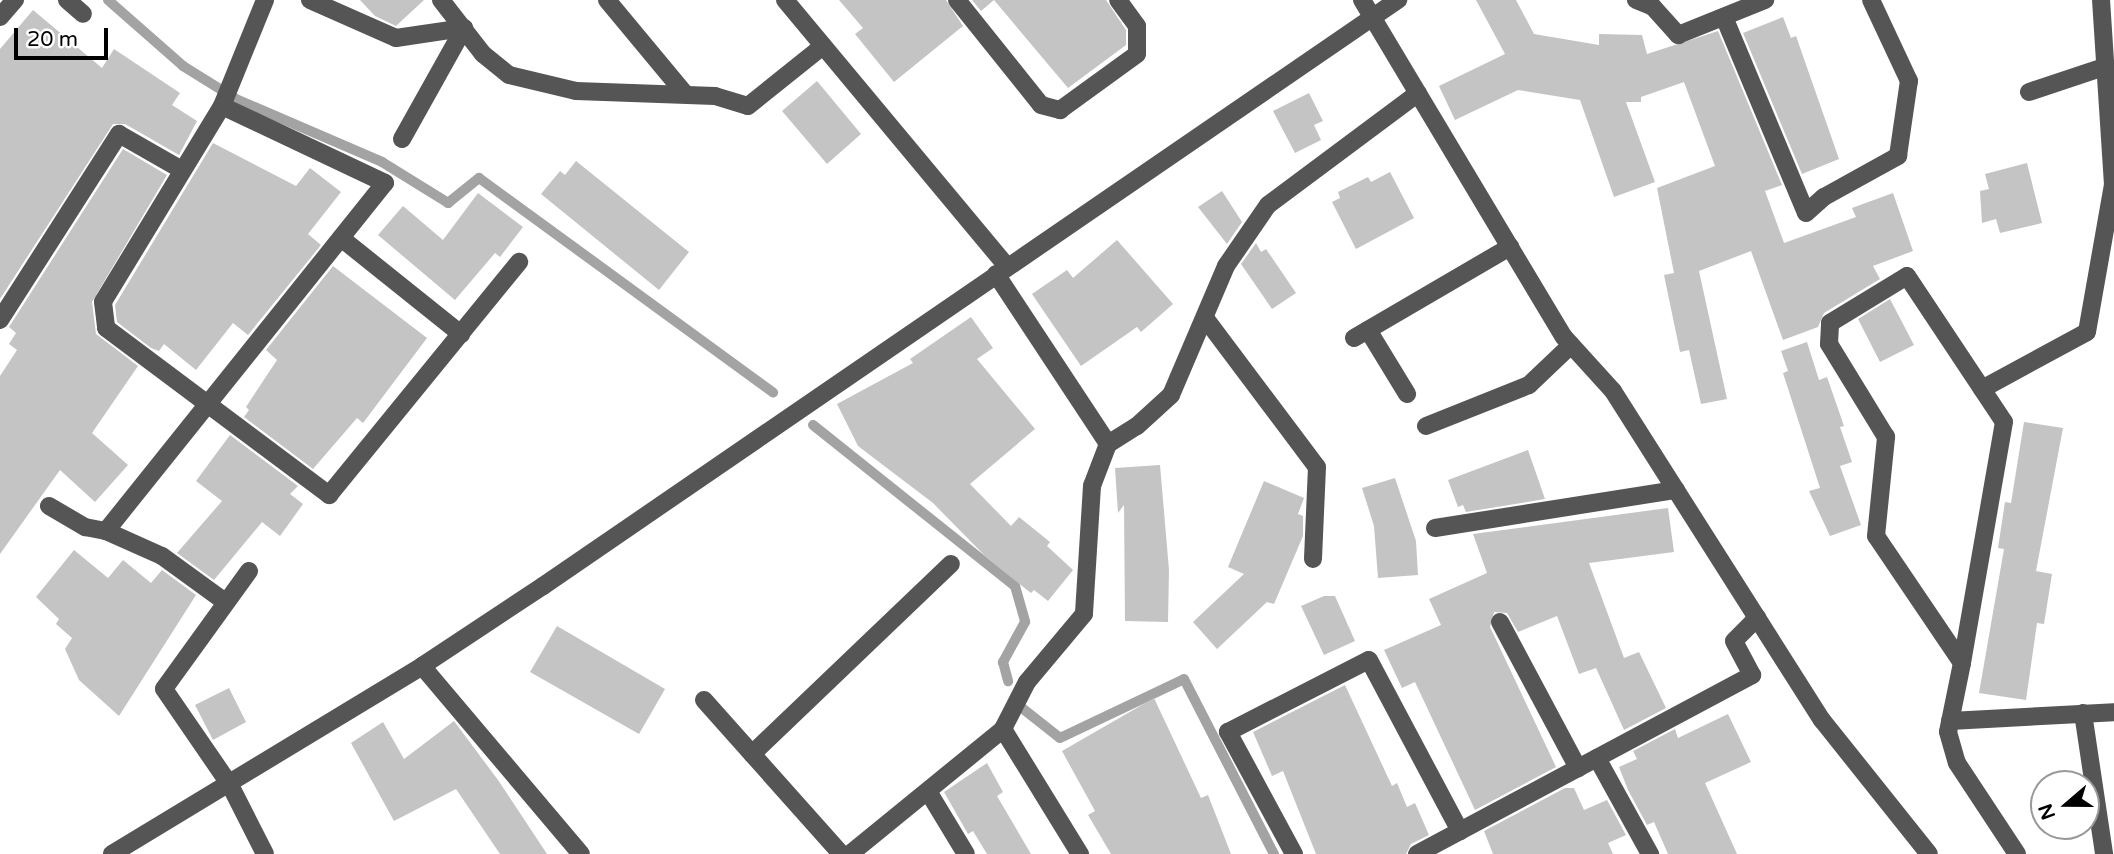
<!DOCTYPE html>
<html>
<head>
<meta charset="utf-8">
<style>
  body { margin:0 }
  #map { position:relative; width:2114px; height:854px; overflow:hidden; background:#fff; font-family:"Varela Round",sans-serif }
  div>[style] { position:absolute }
  .stream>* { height:10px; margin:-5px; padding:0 5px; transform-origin:5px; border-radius:5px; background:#a3a3a3 }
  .building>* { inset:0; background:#c4c4c4 }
  .minor>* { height:18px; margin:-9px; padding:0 9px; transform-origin:9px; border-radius:9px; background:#555 }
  span { translate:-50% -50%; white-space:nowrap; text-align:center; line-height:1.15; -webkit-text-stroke:6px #fff; paint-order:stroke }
  .north { position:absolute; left:2030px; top:770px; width:70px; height:70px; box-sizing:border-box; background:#fff; border:2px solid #999; border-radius:50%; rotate:250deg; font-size:19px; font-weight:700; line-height:28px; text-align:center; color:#000 }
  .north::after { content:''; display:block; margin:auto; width:24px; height:32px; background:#000; clip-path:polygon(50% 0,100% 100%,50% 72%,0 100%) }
  .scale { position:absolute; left:14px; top:28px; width:94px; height:32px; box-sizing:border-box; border:4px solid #000; border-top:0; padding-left:9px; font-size:21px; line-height:24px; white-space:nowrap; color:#000; -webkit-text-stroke:5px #fff; paint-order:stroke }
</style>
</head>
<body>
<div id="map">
  <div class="stream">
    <i style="left:108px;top:0;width:100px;rotate:41.3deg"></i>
    <i style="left:183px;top:66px;width:62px;rotate:31.9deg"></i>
    <i style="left:236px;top:99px;width:159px;rotate:23.3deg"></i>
    <i style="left:382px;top:162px;width:78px;rotate:31.8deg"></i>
    <i style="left:448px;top:203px;width:40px;rotate:-39deg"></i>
    <i style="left:479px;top:178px;width:364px;rotate:36.1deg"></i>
    <i style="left:813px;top:425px;width:258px;rotate:38.6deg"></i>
    <i style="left:1015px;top:586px;width:37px;rotate:74deg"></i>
    <i style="left:1025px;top:622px;width:46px;rotate:118.8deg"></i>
    <i style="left:1003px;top:662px;width:20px;rotate:75deg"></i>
    <i style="left:1022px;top:708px;width:48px;rotate:38.3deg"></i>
    <i style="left:1060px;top:738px;width:137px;rotate:-25.4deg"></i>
    <i style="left:1184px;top:679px;width:197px;rotate:62.8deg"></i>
  </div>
  <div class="building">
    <i style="clip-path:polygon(360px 0,424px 0,396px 26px,375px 16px)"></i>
    <i style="clip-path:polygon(839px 0,946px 0,963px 26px,894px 82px,855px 34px,863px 28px)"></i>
    <i style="clip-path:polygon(972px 0,1106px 0,1126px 30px,1126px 45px,1068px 88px,994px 0,981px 11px)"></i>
    <i style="clip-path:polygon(1476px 0,1516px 0,1534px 34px,1599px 45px,1599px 34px,1642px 35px,1647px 54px,1718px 31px,1782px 185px,1765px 191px,1784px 243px,1856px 217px,1852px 208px,1893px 193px,1913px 251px,1873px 266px,1880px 279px,1824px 313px,1818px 327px,1783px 340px,1751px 251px,1699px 271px,1727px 399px,1701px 404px,1689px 350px,1680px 352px,1664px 275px,1674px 273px,1657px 188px,1715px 166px,1684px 82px,1641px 97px,1641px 102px,1626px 102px,1655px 182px,1614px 197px,1580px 100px,1518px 90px,1455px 120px,1439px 86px,1505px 54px)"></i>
    <i style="clip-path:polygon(33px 10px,102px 68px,114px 49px,180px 93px,172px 105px,197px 121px,179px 155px,125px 124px,113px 124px,0 299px,0 49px)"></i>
    <i style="clip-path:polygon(1783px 17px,1791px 38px,1796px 36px,1839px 159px,1802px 174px,1743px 33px)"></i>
    <i style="clip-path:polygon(817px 81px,861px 134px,827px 164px,782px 111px)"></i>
    <i style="clip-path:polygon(1309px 93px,1323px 121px,1314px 125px,1321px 140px,1295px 153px,1273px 111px)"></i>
    <i style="clip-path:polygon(213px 143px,296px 186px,310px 168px,341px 192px,308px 234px,321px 245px,248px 335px,233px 323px,196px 370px,164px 344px,159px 351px,151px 348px,117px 322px,115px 305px)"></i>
    <i style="clip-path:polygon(123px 149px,167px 175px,92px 302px,96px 334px,138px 366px,92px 433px,128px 465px,95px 502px,60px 470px,0 554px,0 376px,17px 350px,9px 344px,16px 333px,9px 327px)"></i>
    <i style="clip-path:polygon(576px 161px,689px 252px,659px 290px,541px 194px,560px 171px,565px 175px)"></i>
    <i style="clip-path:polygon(2027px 163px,2042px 223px,2000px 233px,1996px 219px,1982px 223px,1980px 191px,1989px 189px,1985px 174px)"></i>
    <i style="clip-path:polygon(1390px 172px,1414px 218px,1356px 249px,1332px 202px,1340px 198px,1338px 192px,1368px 177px,1371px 182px)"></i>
    <i style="clip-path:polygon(1222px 191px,1242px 222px,1227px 244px,1198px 207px)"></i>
    <i style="clip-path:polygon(478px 193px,523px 227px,500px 257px,495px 253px,455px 300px,378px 235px,403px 206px,443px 240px)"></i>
    <i style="clip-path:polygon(1117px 240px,1173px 304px,1141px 332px,1137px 327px,1081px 366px,1032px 294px,1067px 270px,1073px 278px)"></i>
    <i style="clip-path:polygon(1256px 243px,1261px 252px,1266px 249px,1296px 293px,1272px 309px,1241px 264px)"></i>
    <i style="clip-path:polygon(333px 266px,427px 338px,363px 423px,357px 418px,313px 469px,244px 417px,249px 410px,246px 407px,277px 360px,266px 350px)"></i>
    <i style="clip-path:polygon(1890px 299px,1914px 345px,1880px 362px,1858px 319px)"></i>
    <i style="clip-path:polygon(971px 317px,993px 348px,977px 359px,1035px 429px,970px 484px,1011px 526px,1019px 517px,1050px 542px,1047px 546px,1073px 570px,1048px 601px,1034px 590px,1031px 593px,988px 559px,933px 503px,858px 446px,837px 404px,913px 363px,910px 359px)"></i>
    <i style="clip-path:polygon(1807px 342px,1819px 380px,1827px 377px,1844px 426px,1840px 427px,1852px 462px,1840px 466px,1861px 525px,1830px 536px,1809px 491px,1820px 488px,1783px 373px,1788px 371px,1781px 351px)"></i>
    <i style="clip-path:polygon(2024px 422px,2063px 428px,2036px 571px,2052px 574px,2044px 624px,2037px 623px,2026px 700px,1979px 693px,2004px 549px,1998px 548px,2005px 502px,2011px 503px)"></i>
    <i style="clip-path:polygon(230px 435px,298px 486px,290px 494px,303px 504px,280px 536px,262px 522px,214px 580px,177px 553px,222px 501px,196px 481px)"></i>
    <i style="clip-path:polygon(1528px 450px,1545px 499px,1466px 512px,1463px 505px,1458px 507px,1448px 480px)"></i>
    <i style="clip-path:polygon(1160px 465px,1169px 570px,1168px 622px,1125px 621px,1124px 505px,1118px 513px,1115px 468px)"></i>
    <i style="clip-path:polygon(1395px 478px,1416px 541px,1418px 575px,1378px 578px,1374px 526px,1362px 488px)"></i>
    <i style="clip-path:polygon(1264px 481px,1304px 498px,1298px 514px,1303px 516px,1303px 536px,1274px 604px,1267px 602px,1217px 649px,1193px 622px,1244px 574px,1228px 567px)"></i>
    <i style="clip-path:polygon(1668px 508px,1674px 552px,1589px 563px,1624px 658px,1639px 652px,1666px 708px,1624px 730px,1596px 668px,1579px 674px,1557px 616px,1518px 632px,1507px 613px,1494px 612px,1490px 627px,1556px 767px,1475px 810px,1415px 682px,1402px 688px,1384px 650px,1441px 625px,1429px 599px,1487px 573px,1473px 534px)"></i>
    <i style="clip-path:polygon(74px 550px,108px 578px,123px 560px,151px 583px,162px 570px,196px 595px,119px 716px,79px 680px,65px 649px,72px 638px,56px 624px,59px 619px,36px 597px)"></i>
    <i style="clip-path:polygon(1324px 596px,1335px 596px,1355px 641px,1324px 655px,1301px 606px)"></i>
    <i style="clip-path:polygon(557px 626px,665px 689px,639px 734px,530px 672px)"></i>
    <i style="clip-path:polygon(1345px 685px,1392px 786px,1397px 783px,1407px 807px,1415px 803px,1429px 835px,1411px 844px,1406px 854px,1316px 854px,1283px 771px,1272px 776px,1253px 732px)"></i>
    <i style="clip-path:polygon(229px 688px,246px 722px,213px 740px,195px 705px)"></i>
    <i style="clip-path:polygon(1154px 698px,1201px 798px,1208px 795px,1231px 854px,1111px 854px,1088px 815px,1095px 811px,1062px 751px)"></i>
    <i style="clip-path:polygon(1728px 714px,1751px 762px,1705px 783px,1737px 854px,1668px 854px,1654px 822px,1647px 825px,1628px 790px,1619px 767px,1637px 759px,1633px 751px,1675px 729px,1678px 738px)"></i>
    <i style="clip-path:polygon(454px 721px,498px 780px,547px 854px,500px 854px,456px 789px,394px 821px,351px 743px,383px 722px,404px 759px)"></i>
    <i style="clip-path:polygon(987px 763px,1003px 792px,997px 796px,1031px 854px,987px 854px,973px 831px,968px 834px,944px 792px)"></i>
    <i style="clip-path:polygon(1565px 788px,1574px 788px,1584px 810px,1607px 800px,1626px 835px,1608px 843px,1613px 854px,1493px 854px,1484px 831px)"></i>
  </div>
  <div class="minor">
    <i style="left:67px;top:0;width:21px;rotate:41deg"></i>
    <i style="left:265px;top:0;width:114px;rotate:112.1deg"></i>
    <i style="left:222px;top:106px;width:229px;rotate:121.3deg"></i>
    <i style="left:103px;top:302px;width:26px;rotate:83deg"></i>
    <i style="left:106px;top:328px;width:279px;rotate:36.8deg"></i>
    <i style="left:329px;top:495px;width:301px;rotate:-50.8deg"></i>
    <i style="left:310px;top:0;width:94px;rotate:23.8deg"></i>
    <i style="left:396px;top:38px;width:69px;rotate:-8.4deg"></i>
    <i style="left:441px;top:0;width:68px;rotate:52.1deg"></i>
    <i style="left:483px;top:54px;width:33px;rotate:39deg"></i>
    <i style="left:509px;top:75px;width:69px;rotate:13.4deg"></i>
    <i style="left:576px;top:91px;width:139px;rotate:2.1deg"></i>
    <i style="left:715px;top:96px;width:34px;rotate:17deg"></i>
    <i style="left:748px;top:106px;width:96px;rotate:-38.7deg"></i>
    <i style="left:607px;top:0;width:122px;rotate:50.3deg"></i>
    <i style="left:785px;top:0;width:345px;rotate:50.2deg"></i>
    <i style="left:957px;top:0;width:134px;rotate:51.3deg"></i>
    <i style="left:1041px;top:105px;width:20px;rotate:15deg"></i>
    <i style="left:1060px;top:110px;width:95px;rotate:-36deg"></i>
    <i style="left:1137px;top:54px;width:28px;rotate:-90deg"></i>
    <i style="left:1137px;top:26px;width:32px;rotate:-126deg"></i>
    <i style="left:1362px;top:0;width:393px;rotate:59.1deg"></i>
    <i style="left:1564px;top:337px;width:73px;rotate:47.8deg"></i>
    <i style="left:1613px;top:391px;width:390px;rotate:57.6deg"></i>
    <i style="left:1822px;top:720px;width:171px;rotate:51.4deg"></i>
    <i style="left:1636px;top:0;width:18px;rotate:22deg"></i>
    <i style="left:1653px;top:7px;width:38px;rotate:48deg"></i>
    <i style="left:1678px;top:35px;width:94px;rotate:-21.9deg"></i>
    <i style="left:0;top:17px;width:23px;rotate:-49deg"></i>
    <i style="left:1724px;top:17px;width:212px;rotate:67.3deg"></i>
    <i style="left:1806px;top:213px;width:24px;rotate:-42deg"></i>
    <i style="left:1824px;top:197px;width:85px;rotate:-29deg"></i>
    <i style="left:1898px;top:156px;width:76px;rotate:-81.7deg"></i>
    <i style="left:1909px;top:81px;width:89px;rotate:-115.1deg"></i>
    <i style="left:2029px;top:92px;width:79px;rotate:-18.4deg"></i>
    <i style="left:2104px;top:67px;width:10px;rotate:11deg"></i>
    <i style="left:402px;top:139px;width:127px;rotate:-60.8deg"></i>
    <i style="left:341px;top:238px;width:154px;rotate:38.7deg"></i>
    <i style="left:996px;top:274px;width:204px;rotate:56.6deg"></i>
    <i style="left:1108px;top:444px;width:45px;rotate:110.9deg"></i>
    <i style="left:1092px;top:486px;width:128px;rotate:93.6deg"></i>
    <i style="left:1084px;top:614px;width:89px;rotate:130deg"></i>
    <i style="left:1027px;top:682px;width:53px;rotate:117.1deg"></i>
    <i style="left:1003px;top:729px;width:147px;rotate:58.4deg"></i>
    <i style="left:1205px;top:318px;width:186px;rotate:53.1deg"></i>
    <i style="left:1317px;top:467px;width:92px;rotate:92.5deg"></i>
    <i style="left:0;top:320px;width:221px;rotate:-57.4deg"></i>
    <i style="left:119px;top:134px;width:70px;rotate:29.8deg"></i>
    <i style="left:1368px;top:330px;width:75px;rotate:58.6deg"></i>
    <i style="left:1354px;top:338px;width:181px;rotate:-30.3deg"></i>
    <i style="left:1982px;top:389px;width:119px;rotate:-28.5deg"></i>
    <i style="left:2087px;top:332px;width:149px;rotate:-80deg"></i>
    <i style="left:2113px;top:185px;width:185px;rotate:-93.7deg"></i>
    <i style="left:1426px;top:426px;width:111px;rotate:-21.7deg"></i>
    <i style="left:1529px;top:385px;width:58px;rotate:-43.6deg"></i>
    <i style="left:1108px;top:444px;width:34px;rotate:-32deg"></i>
    <i style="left:1137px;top:426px;width:46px;rotate:-42.4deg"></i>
    <i style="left:1171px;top:395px;width:140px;rotate:-66.9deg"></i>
    <i style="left:1226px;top:266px;width:74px;rotate:-55.5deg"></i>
    <i style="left:1268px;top:205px;width:187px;rotate:-36.7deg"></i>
    <i style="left:49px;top:506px;width:42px;rotate:30.3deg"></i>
    <i style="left:85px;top:527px;width:21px;rotate:11deg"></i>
    <i style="left:106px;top:531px;width:61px;rotate:24.1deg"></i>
    <i style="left:162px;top:556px;width:77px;rotate:36deg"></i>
    <i style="left:1435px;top:528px;width:244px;rotate:-9deg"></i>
    <i style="left:106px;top:531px;width:446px;rotate:-51.3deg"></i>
    <i style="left:385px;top:183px;width:180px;rotate:-154.7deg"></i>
    <i style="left:249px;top:571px;width:145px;rotate:125.8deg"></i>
    <i style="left:164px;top:689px;width:116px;rotate:55.5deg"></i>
    <i style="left:230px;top:785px;width:77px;rotate:63.1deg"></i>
    <i style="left:1500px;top:622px;width:166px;rotate:61.9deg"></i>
    <i style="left:1962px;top:663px;width:153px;rotate:-124.1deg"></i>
    <i style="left:1876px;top:536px;width:100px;rotate:-84.2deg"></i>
    <i style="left:1886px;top:437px;width:109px;rotate:-121.5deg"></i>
    <i style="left:1829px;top:344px;width:21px;rotate:-87deg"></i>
    <i style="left:1830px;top:323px;width:90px;rotate:-31.4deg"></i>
    <i style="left:1907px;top:276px;width:175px;rotate:56.4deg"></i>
    <i style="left:2004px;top:422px;width:245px;rotate:99.9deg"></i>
    <i style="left:1962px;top:663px;width:70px;rotate:101.5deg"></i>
    <i style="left:1948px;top:732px;width:32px;rotate:74deg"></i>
    <i style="left:1957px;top:763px;width:109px;rotate:56.6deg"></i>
    <i style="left:422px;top:666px;width:246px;rotate:49.8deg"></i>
    <i style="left:704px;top:700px;width:206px;rotate:48.3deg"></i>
    <i style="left:2083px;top:713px;width:143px;rotate:81.5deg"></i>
    <i style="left:1950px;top:721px;width:164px;rotate:-3.1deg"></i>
    <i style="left:752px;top:754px;width:275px;rotate:-43.7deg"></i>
    <i style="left:1597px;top:758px;width:110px;rotate:61.1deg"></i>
    <i style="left:929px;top:793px;width:71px;rotate:58.8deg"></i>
    <i style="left:112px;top:854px;width:363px;rotate:-31.2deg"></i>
    <i style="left:422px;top:666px;width:145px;rotate:-33.5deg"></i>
    <i style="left:543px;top:586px;width:1037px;rotate:-34.43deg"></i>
    <i style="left:850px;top:854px;width:198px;rotate:-39.2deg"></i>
    <i style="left:1294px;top:854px;width:139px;rotate:-118.4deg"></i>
    <i style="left:1228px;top:732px;width:158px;rotate:-27.1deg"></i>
    <i style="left:1369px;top:660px;width:194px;rotate:62deg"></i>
    <i style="left:1417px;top:854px;width:380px;rotate:-28.1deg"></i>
    <i style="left:1752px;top:675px;width:38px;rotate:-118deg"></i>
    <i style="left:1734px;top:641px;width:33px;rotate:-45deg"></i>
  </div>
  <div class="north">N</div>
  <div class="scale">20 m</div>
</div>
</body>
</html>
